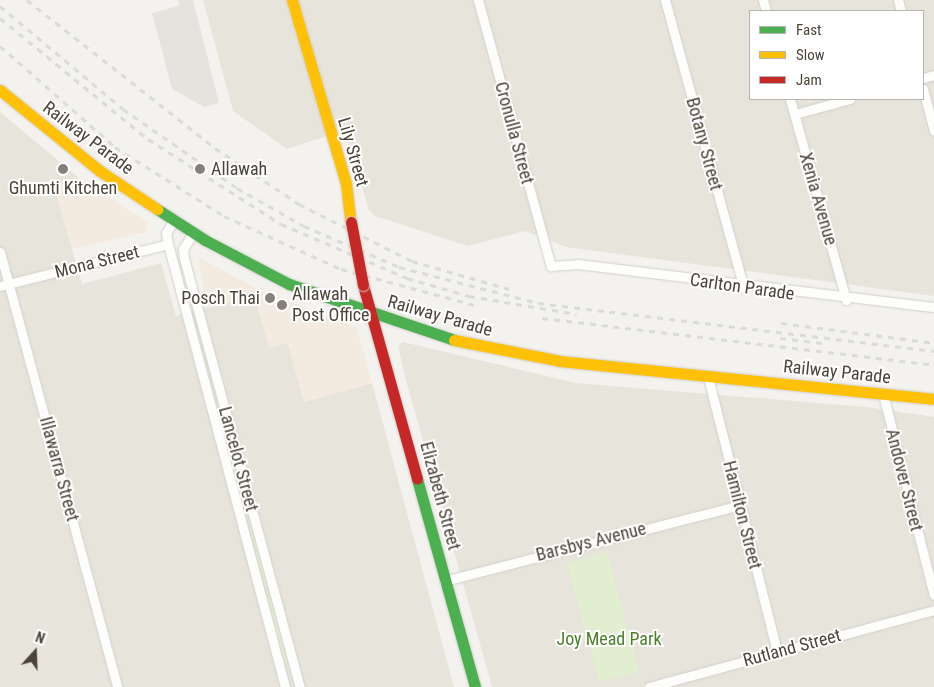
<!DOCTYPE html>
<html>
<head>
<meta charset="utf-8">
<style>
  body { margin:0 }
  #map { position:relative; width:934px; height:687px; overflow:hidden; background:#f4f2ee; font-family:"Roboto Condensed",sans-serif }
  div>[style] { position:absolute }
  .residential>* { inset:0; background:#e7e4dc }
  .commercial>* { inset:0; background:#f3ebdf }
  .green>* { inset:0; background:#e1eecf }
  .parking>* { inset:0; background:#e6e3df }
  .roads { filter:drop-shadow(0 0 1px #d2d0cb) drop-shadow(0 0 1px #d2d0cb) }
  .street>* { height:9px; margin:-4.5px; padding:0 4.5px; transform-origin:4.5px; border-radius:4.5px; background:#fdfdfc }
  .fast>* { height:11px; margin:-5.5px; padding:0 5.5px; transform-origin:5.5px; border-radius:5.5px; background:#4caf50 }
  .slow>* { height:11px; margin:-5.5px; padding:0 5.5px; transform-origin:5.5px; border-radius:5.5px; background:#ffc107 }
  .jam>* { height:11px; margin:-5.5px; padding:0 5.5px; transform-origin:5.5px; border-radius:5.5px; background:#c62828 }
  .rail>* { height:3px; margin-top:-1.5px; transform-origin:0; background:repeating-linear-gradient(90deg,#dbdbda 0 6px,transparent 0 12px) }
  .bridges { filter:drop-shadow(0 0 1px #d3cfc5) drop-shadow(0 0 1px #d3cfc5) }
  .jam-bridge>* { height:11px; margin:-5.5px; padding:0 5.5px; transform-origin:5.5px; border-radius:5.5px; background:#c62828 }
  .dots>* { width:14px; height:14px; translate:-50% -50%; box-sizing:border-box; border:2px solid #fff; border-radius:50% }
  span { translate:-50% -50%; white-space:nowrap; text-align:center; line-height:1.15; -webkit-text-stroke:4px #fff; paint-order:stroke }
  .street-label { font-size:18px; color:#4b4439 }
  .poi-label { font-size:18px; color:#4b4439 }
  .left { translate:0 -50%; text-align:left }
  .right { translate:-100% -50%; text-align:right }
  .park-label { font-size:18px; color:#4a7f2a }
  .legend { position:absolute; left:749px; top:10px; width:175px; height:90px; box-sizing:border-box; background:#fff; border:1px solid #b7b4b0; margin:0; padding:6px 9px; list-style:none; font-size:15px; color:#4b4439 }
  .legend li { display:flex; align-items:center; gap:10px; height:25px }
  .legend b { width:25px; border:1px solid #b7b4b0 }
  .north { position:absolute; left:10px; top:627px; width:50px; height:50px; -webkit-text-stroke:4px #fff; paint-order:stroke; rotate:20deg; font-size:14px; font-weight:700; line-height:20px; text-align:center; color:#4b4439 }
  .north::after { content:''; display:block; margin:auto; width:18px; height:22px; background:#4b4439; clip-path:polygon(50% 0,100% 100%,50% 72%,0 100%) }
</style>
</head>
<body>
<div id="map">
  <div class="residential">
    <i style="clip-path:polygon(evenodd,203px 0,934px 0,934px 296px,566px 247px,525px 231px,468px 246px,375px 216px,369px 210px,345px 130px,287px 149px,233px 111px,203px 0,750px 11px,923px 11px,923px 99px,750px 99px,750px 11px)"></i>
    <i style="clip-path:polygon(0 112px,78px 177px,55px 187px,82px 284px,161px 263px,176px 316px,254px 295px,269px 347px,288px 343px,304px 402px,372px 383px,454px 687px,0 687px)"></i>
    <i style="clip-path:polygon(403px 342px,576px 383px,867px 407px,934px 417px,934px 687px,492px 687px,404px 373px,398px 346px)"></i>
  </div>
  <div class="commercial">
    <i style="clip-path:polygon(78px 177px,148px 223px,147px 232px,72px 249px,54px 187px)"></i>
    <i style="clip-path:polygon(198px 257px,255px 288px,357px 328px,372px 383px,304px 402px,288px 343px,269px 348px,254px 295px,208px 308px)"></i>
  </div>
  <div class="green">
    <i style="clip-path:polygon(233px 454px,249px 514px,245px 515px,228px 456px)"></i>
    <i style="clip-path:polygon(253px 531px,267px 585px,263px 586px,248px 532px)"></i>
    <i style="clip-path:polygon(607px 552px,639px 672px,599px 682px,567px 563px)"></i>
    <i style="clip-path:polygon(270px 595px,288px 661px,283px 662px,265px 596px)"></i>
  </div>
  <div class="parking">
    <i style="clip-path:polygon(178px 0,193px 0,219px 103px,204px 107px,172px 89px,152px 13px,179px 6px)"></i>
  </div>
  <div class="roads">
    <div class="street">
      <i style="left:478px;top:0;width:276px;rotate:74.7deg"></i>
      <i style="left:551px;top:266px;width:27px;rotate:-4deg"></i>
      <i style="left:578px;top:264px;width:359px;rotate:6.9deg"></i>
      <i style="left:665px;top:0;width:299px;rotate:74.7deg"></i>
      <i style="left:763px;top:0;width:11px;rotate:75deg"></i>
      <i style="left:898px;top:0;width:11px;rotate:75deg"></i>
      <i style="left:923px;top:78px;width:11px;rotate:-15deg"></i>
      <i style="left:923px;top:89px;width:43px;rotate:75.3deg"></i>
      <i style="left:790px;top:99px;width:209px;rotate:74.4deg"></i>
      <i style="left:795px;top:114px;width:57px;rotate:-15.3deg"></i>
      <i style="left:193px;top:233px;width:19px;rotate:122deg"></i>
      <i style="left:183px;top:249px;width:9px;rotate:84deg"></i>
      <i style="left:184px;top:258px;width:444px;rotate:74.9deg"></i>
      <i style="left:168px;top:244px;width:458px;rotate:75.2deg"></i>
      <i style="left:0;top:252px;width:450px;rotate:74.9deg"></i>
      <i style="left:0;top:286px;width:173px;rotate:-14deg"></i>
      <i style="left:168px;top:244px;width:11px;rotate:-100deg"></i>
      <i style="left:166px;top:233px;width:15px;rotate:-58deg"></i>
      <i style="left:708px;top:377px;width:284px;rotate:75.9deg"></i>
      <i style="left:883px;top:394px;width:207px;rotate:75.8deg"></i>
      <i style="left:444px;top:581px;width:305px;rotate:-14.4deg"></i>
      <i style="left:649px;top:687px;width:295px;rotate:-15.1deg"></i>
    </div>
    <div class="fast">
      <i style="left:157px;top:209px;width:57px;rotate:32.9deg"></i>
      <i style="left:205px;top:240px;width:95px;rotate:27.6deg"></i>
      <i style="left:289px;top:284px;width:174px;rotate:18.7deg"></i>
      <i style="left:417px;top:479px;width:216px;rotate:74.4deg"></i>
    </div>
    <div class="slow">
      <i style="left:292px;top:0;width:192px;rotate:73.6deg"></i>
      <i style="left:346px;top:184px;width:38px;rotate:83deg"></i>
      <i style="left:0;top:90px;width:129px;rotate:39deg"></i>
      <i style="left:100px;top:171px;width:69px;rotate:33.7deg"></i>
      <i style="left:454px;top:340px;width:108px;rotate:11.2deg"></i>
      <i style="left:560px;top:361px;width:376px;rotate:5.8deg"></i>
    </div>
    <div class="jam">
      <i style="left:363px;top:285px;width:201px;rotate:74.4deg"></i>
    </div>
  </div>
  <div class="rail">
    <i style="left:27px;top:0;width:239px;rotate:38.2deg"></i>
    <i style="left:215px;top:148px;width:101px;rotate:33.7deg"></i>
    <i style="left:299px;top:204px;width:127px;rotate:26.8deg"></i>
    <i style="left:412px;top:261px;width:101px;rotate:16.1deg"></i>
    <i style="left:0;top:6px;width:160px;rotate:39.9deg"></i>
    <i style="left:123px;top:109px;width:139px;rotate:34.7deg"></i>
    <i style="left:237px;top:188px;width:77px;rotate:29.6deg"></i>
    <i style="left:304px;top:226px;width:103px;rotate:23.3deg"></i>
    <i style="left:399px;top:267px;width:144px;rotate:14.5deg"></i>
    <i style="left:538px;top:303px;width:399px;rotate:6.9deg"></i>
    <i style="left:0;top:18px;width:191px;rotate:39.3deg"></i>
    <i style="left:148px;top:139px;width:158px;rotate:32.6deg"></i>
    <i style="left:281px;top:224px;width:137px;rotate:23.2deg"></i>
    <i style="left:407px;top:278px;width:65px;rotate:16.2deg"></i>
    <i style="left:469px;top:296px;width:109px;rotate:9.5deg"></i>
    <i style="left:0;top:46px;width:153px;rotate:41.3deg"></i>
    <i style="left:115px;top:147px;width:129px;rotate:32.3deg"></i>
    <i style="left:224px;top:216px;width:128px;rotate:24.4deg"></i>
    <i style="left:341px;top:269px;width:142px;rotate:15.1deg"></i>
    <i style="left:542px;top:318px;width:395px;rotate:6.8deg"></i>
    <i style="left:781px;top:323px;width:154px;rotate:7.4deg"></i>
    <i style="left:780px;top:338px;width:42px;rotate:6.8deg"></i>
  </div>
  <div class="bridges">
    <div class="jam-bridge">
      <i style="left:351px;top:222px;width:64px;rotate:79.2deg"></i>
    </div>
  </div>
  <div class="dots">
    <i style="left:63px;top:169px;background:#868178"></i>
    <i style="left:200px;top:169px;background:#868178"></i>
    <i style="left:270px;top:298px;background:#868178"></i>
    <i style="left:282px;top:305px;background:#868178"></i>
  </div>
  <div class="street-label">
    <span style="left:514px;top:133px;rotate:75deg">Cronulla Street</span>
    <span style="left:88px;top:138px;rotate:37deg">Railway Parade</span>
    <span style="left:704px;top:144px;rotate:75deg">Botany Street</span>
    <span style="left:353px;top:152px;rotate:74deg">Lily Street</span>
    <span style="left:818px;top:199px;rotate:74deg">Xenia Avenue</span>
    <span style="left:97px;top:262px;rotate:-14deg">Mona Street</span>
    <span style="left:742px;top:287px;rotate:8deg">Carlton Parade</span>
    <span style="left:440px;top:316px;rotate:16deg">Railway Parade</span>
    <span style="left:837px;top:372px;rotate:6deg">Railway Parade</span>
    <span style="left:238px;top:459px;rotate:75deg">Lancelot Street</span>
    <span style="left:59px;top:469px;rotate:75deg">Illawarra Street</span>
    <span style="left:904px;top:480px;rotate:76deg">Andover Street</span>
    <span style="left:440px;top:496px;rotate:75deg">Elizabeth Street</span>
    <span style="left:742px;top:515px;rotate:76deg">Hamilton Street</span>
    <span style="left:591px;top:542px;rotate:-14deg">Barsbys Avenue</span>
    <span style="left:792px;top:648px;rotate:-15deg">Rutland Street</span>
  </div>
  <div class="poi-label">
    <span class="left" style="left:211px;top:169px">Allawah</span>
    <span style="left:63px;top:188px">Ghumti Kitchen</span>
    <span class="left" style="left:292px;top:305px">Allawah<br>Post Office</span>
    <span class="right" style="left:260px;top:298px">Posch Thai</span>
  </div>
  <div class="park-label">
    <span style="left:609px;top:639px">Joy Mead Park</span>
  </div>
  <ul class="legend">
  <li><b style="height:6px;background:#4caf50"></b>Fast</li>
  <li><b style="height:6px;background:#ffc107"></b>Slow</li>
  <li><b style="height:6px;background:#c62828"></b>Jam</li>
  </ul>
  <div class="north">N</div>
</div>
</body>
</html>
